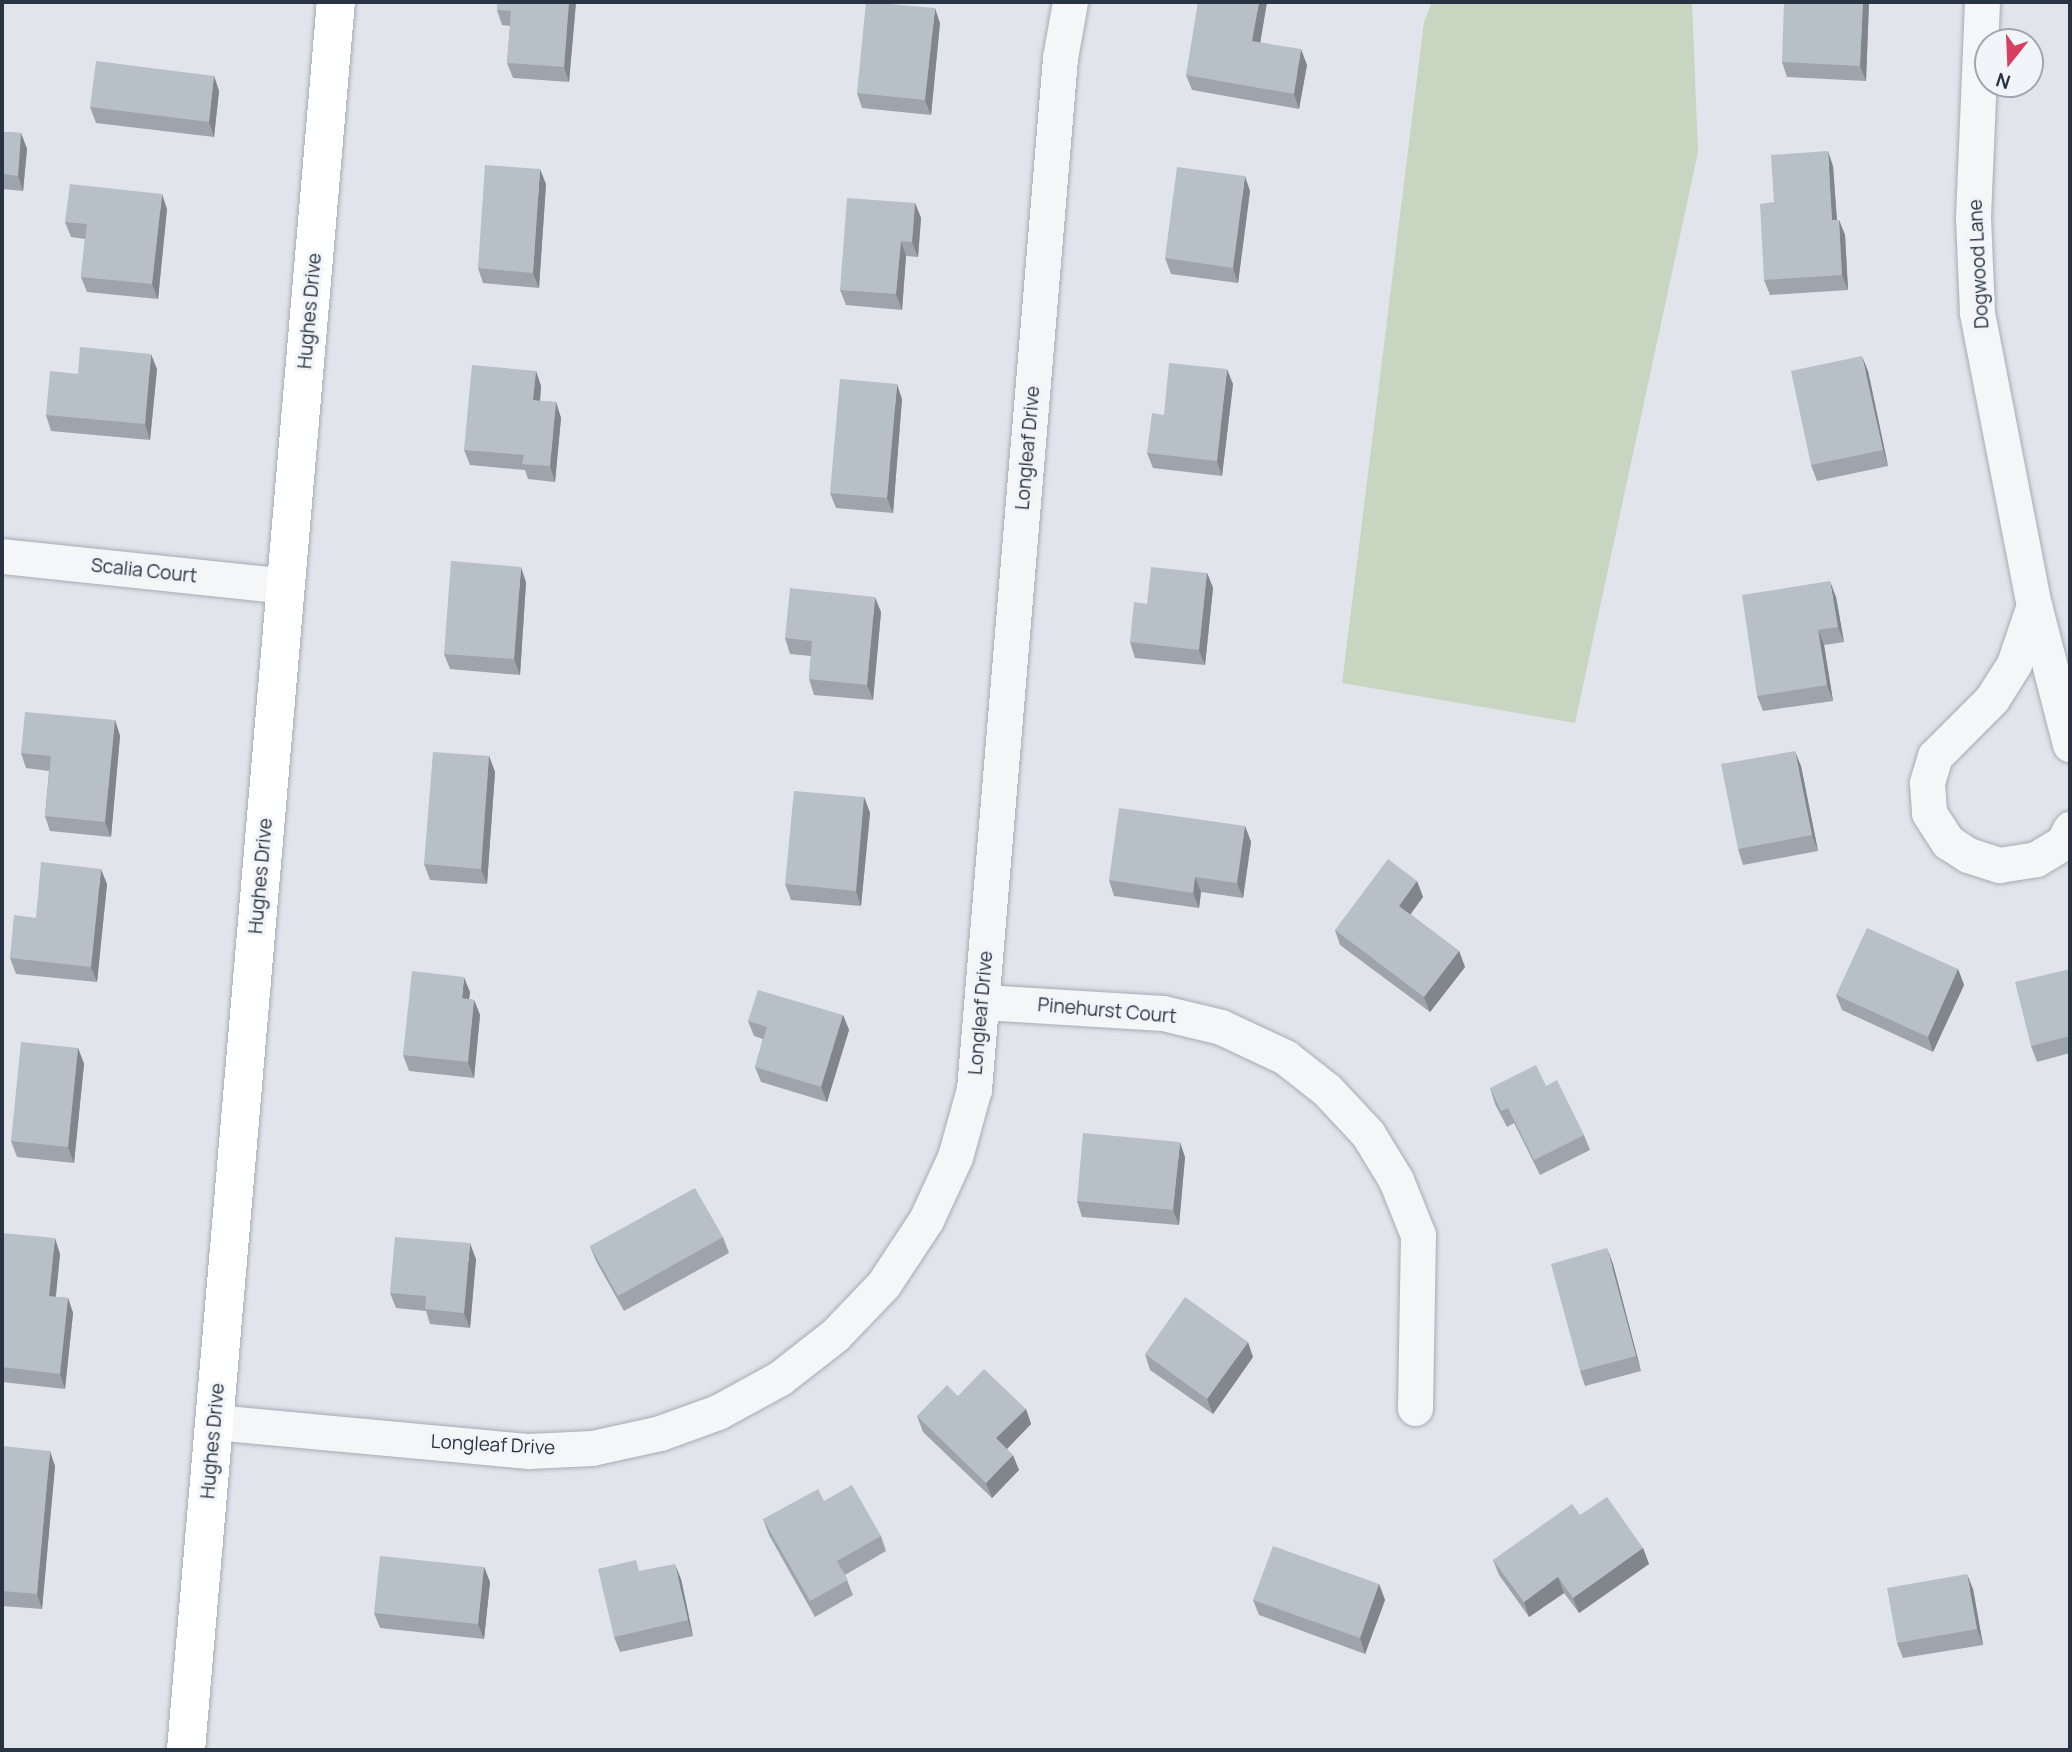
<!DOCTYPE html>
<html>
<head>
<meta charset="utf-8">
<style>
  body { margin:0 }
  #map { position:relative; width:2072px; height:1752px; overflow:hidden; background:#e1e5eb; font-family:Manrope,sans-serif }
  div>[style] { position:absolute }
  .green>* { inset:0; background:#c8d5c1 }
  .roads { filter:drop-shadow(0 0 2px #a6acb5) drop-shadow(0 0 2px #a6acb5) }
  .street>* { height:35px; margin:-17.5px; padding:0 17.5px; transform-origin:17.5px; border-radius:17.5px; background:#f4f6f8 }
  .secondary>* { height:38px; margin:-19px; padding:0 19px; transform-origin:19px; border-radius:19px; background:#fff }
  .wall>* { inset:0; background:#9da4ac }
  .shaded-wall>* { inset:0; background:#80868c }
  .building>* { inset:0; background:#b7bfc8 }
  span { translate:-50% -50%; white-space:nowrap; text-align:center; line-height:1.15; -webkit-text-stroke:6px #f1f4f8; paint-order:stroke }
  .street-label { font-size:19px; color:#283443 }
  .frame { position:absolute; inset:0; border:4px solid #283443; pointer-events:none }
  .north { position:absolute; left:1974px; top:28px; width:70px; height:70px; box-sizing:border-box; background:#f1f4f8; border:2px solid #a1a7b0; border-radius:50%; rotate:198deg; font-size:19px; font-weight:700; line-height:28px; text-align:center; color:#283443 }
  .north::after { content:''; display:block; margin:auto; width:24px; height:32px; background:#d83e60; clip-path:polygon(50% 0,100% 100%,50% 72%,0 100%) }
</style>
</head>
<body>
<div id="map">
  <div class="green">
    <i style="clip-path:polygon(1432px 2px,1692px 2px,1698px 152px,1575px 723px,1342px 683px,1424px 22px)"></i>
  </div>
  <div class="roads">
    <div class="street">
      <i style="left:1982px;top:2px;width:215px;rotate:92.4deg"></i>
      <i style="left:1973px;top:217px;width:96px;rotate:87.6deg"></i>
      <i style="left:1977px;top:313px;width:298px;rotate:79deg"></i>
      <i style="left:2034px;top:605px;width:144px;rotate:75.5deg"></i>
      <i style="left:2px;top:556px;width:286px;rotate:6deg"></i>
      <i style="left:2034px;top:605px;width:62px;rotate:108.7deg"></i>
      <i style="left:2014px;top:664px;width:41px;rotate:122.2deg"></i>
      <i style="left:1992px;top:699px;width:81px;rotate:135deg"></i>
      <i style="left:1935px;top:756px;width:28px;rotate:107deg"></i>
      <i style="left:1927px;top:783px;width:30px;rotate:86deg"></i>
      <i style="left:1929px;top:813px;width:35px;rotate:57deg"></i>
      <i style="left:1948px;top:842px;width:24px;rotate:33deg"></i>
      <i style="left:1968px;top:855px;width:33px;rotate:18deg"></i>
      <i style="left:1999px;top:865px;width:37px;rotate:-9deg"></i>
      <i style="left:2036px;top:859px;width:31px;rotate:-31deg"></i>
      <i style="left:2063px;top:843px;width:16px;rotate:-63deg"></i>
      <i style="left:983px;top:1002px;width:180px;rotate:3.5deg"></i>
      <i style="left:1163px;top:1013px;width:60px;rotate:13.6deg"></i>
      <i style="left:1221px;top:1027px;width:71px;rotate:25.1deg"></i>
      <i style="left:1285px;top:1057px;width:53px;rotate:38.2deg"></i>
      <i style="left:1327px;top:1090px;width:60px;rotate:47deg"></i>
      <i style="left:1368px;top:1134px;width:54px;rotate:58.7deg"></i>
      <i style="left:1396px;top:1180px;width:59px;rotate:68.2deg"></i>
      <i style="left:1418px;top:1235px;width:173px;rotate:91deg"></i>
      <i style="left:214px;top:1422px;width:316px;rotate:5.3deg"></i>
      <i style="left:529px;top:1451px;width:63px;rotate:-2.7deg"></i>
      <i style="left:592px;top:1448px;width:70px;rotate:-12.4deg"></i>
      <i style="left:660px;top:1433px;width:62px;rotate:-19.9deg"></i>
      <i style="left:718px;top:1412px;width:71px;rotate:-28.7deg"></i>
      <i style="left:780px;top:1378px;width:70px;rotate:-38deg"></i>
      <i style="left:835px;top:1335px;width:69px;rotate:-46.2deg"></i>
      <i style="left:883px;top:1285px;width:78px;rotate:-56.5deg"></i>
      <i style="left:926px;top:1220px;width:69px;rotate:-65.3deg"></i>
      <i style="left:955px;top:1157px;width:71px;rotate:-74.4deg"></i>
      <i style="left:974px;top:1089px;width:1035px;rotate:-85.23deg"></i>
      <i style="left:1060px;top:58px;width:57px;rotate:-79.9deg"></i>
    </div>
    <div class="secondary">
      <i style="left:186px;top:1750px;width:1754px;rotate:-85.1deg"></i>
    </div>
  </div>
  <div class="wall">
    <i style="clip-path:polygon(576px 2px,569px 82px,513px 78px,507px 63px,510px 26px,502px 25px,497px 10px)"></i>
    <i style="clip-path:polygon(1267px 2px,1260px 42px,1307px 65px,1299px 109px,1192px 90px,1186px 75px)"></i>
    <i style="clip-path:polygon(1869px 2px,1866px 81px,1787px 77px,1782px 62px)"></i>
    <i style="clip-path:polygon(940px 23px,931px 115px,862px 108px,857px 93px)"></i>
    <i style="clip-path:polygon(214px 76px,219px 91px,214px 137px,96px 123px,90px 107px)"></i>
    <i style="clip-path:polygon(2px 132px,21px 133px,27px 149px,23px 191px,2px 189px)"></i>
    <i style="clip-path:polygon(1833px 166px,1837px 220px,1839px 220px,1845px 235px,1848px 290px,1770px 295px,1764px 280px,1774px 202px)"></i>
    <i style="clip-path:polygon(546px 184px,539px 288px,483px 283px,478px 268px)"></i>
    <i style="clip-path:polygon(1250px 191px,1238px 283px,1171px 274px,1165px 258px)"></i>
    <i style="clip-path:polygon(915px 203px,921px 218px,918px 257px,906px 256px,902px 310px,846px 305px,840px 290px)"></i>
    <i style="clip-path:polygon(167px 209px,158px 299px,87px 292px,81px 277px,85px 239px,71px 237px,65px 222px)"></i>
    <i style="clip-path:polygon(157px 369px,150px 440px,51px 431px,46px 415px,78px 374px)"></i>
    <i style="clip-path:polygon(536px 371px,541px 386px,540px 401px,556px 402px,561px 418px,555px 482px,528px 479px,525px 470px,470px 465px,464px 450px)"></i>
    <i style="clip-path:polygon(1868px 371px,1888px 466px,1817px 481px,1811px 465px)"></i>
    <i style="clip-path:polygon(1233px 384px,1222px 476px,1153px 468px,1147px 453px)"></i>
    <i style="clip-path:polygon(902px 399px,893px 513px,836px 508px,830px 493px)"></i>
    <i style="clip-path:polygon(1207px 573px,1213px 588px,1205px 665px,1135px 658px,1130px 642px,1147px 604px)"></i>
    <i style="clip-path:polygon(526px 582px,520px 675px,450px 669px,444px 654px)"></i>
    <i style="clip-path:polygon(1836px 597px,1844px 642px,1824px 645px,1833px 701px,1763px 711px,1757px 696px)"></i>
    <i style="clip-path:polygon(881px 612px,873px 700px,814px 695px,809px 679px,811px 656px,790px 654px,785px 638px)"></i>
    <i style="clip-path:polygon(115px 720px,120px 736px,111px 837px,50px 831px,45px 816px,49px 771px,26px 768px,21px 753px)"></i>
    <i style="clip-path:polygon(489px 756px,495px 772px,487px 884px,430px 880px,424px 864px)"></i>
    <i style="clip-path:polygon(1801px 766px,1818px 851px,1743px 865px,1738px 849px)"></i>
    <i style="clip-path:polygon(864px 797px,870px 813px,861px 906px,791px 900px,785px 884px)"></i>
    <i style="clip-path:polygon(1245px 826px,1251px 842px,1243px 898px,1201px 892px,1199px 908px,1114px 896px,1109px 880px)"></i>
    <i style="clip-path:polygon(1417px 881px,1423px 897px,1410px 914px,1459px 951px,1465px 967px,1430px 1012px,1340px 945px,1335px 930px)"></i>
    <i style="clip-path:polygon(107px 884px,97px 982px,16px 974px,10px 958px,36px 918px)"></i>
    <i style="clip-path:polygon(1958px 969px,1964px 985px,1933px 1052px,1842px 1010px,1836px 995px)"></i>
    <i style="clip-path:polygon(2070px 969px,2070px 1053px,2037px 1062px,2031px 1046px)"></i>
    <i style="clip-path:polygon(470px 992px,469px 999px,474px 1000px,480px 1015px,474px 1078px,409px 1071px,403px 1055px)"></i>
    <i style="clip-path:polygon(843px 1015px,849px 1030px,827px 1102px,761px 1082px,755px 1067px,763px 1039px,754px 1036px,748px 1021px)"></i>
    <i style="clip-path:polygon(78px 1048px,84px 1064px,74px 1163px,17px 1157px,11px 1141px)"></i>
    <i style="clip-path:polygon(1546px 1086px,1584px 1135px,1590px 1150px,1540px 1175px,1514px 1123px,1507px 1127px,1495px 1104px,1490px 1088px)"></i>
    <i style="clip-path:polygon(1185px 1157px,1179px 1225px,1082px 1217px,1077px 1201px)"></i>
    <i style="clip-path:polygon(2px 1233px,60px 1254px,56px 1297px,68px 1298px,73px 1313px,65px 1389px,2px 1382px)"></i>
    <i style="clip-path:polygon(723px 1237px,729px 1253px,624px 1311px,596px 1261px,590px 1246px)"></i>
    <i style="clip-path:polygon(476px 1259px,470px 1328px,430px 1324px,426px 1311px,396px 1308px,390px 1293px)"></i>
    <i style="clip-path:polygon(1613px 1264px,1641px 1371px,1585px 1386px,1580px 1371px)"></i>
    <i style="clip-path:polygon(1145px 1354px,1253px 1357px,1213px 1414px,1150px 1370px)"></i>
    <i style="clip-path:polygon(958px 1396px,1026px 1409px,1031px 1424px,1007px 1449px,1019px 1470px,992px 1498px,923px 1432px,917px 1416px)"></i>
    <i style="clip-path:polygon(2px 1446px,55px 1466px,42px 1609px,2px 1606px)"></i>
    <i style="clip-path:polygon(824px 1501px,881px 1536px,886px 1551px,845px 1575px,853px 1595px,815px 1617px,769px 1535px,763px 1519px)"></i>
    <i style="clip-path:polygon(1580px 1515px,1643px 1548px,1649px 1564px,1579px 1613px,1564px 1593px,1529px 1617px,1499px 1575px,1493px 1560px)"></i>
    <i style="clip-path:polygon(484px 1567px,490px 1582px,484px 1639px,380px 1628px,374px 1613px)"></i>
    <i style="clip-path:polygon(640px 1571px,681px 1579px,693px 1636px,620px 1652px,614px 1637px)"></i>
    <i style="clip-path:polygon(1379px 1584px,1385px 1600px,1365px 1654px,1259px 1615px,1253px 1600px)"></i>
    <i style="clip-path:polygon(1973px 1589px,1983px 1645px,1903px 1658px,1897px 1643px)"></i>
  </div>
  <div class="shaded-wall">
    <i style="clip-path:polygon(569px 2px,576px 2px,569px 82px,564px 67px)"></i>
    <i style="clip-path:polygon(1259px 2px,1267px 2px,1258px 56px,1252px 41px)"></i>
    <i style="clip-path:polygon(1863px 2px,1869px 2px,1866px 81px,1860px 66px)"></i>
    <i style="clip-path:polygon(935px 8px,940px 23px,931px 115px,925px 100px)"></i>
    <i style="clip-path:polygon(1301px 49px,1307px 65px,1299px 109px,1294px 94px)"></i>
    <i style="clip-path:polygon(214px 76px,219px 91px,214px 137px,209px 122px)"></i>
    <i style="clip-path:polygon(21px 133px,27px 149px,23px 191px,18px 176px)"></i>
    <i style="clip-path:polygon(1828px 151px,1833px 166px,1838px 236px,1832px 220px)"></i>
    <i style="clip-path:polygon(540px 169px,546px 184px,539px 288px,533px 273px)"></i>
    <i style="clip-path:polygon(1245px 176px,1250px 191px,1238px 283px,1233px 268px)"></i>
    <i style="clip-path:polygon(162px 194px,167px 209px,158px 299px,152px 284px)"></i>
    <i style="clip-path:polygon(915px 203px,921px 218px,918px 257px,912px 242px)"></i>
    <i style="clip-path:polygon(1839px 220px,1845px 235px,1848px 290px,1842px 275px)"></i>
    <i style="clip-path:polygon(901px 241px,906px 256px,902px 310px,896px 294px)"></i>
    <i style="clip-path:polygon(151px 354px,157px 369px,150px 440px,145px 424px)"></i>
    <i style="clip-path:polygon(1862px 356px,1868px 371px,1888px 466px,1883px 450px)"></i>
    <i style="clip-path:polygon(1227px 369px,1233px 384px,1222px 476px,1217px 461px)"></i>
    <i style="clip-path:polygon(536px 371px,541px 386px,539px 416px,533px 400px)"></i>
    <i style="clip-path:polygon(897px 384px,902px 399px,893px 513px,887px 498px)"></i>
    <i style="clip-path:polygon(556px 402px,561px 418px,555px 482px,550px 466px)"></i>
    <i style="clip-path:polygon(521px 567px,526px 582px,520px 675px,514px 659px)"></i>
    <i style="clip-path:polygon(1207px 573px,1213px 588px,1205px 665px,1199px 650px)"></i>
    <i style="clip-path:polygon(1830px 581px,1836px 597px,1844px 642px,1838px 627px)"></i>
    <i style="clip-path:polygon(875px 597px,881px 612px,873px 700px,867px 685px)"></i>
    <i style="clip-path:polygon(1818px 630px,1824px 645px,1833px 701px,1827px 685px)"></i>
    <i style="clip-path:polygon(115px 720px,120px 736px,111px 837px,105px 822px)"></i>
    <i style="clip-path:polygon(1795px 751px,1801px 766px,1818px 851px,1812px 835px)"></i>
    <i style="clip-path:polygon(489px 756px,495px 772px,487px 884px,481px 869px)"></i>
    <i style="clip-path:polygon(864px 797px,870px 813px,861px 906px,856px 891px)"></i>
    <i style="clip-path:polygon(1245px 826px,1251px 842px,1243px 898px,1237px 883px)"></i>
    <i style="clip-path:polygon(101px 869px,107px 884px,97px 982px,91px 967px)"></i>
    <i style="clip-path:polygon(1195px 877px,1201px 892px,1199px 908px,1193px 893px)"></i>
    <i style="clip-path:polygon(1417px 881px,1423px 897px,1405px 922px,1399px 906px)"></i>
    <i style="clip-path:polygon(1459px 951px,1465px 967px,1430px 1012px,1424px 997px)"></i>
    <i style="clip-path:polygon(1958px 969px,1964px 985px,1933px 1052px,1928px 1037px)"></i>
    <i style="clip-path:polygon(464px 977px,470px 992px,467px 1014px,462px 998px)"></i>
    <i style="clip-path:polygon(474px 1000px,480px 1015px,474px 1078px,468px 1062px)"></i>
    <i style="clip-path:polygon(843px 1015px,849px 1030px,827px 1102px,821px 1087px)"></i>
    <i style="clip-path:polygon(78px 1048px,84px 1064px,74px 1163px,68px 1147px)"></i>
    <i style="clip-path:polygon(1180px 1142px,1185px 1157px,1179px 1225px,1173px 1210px)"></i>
    <i style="clip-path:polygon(55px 1238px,60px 1254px,54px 1311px,49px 1296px)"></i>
    <i style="clip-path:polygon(470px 1243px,476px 1259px,470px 1328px,464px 1313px)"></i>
    <i style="clip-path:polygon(1607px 1248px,1613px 1264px,1641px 1371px,1636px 1356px)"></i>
    <i style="clip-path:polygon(68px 1298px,73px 1313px,65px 1389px,60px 1374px)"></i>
    <i style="clip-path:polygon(1248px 1342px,1253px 1357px,1213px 1414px,1207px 1399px)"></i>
    <i style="clip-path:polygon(1026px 1409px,1031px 1424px,1002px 1454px,996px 1438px)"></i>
    <i style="clip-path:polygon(50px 1451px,55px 1466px,42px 1609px,37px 1594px)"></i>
    <i style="clip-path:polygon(1013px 1455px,1019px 1470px,992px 1498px,986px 1483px)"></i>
    <i style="clip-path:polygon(1643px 1548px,1649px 1564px,1579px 1613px,1573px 1598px)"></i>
    <i style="clip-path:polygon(675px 1564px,681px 1579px,693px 1636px,688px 1620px)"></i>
    <i style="clip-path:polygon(484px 1567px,490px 1582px,484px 1639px,478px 1624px)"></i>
    <i style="clip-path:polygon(1967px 1574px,1973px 1589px,1983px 1645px,1977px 1629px)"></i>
    <i style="clip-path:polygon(1558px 1577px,1564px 1593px,1529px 1617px,1524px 1602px)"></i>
    <i style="clip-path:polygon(1379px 1584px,1385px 1600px,1365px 1654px,1360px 1638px)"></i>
  </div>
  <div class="building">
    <i style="clip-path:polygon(497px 2px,569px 2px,564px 67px,507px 63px,511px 11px,497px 10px)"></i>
    <i style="clip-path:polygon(866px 2px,935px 8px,925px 100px,857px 93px)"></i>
    <i style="clip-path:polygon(1198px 2px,1259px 2px,1252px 41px,1301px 49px,1294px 94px,1186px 75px)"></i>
    <i style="clip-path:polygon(1784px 2px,1863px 2px,1860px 66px,1782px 62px)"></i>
    <i style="clip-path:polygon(96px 61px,214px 76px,209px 122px,90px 107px)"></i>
    <i style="clip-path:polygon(2px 132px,21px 133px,18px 176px,2px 174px)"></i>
    <i style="clip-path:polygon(1828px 151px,1832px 220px,1839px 220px,1842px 275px,1764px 280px,1760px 204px,1774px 202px,1771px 155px)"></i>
    <i style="clip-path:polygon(485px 165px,540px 169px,533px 273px,478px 268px)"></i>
    <i style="clip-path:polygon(1177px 167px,1245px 176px,1233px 268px,1165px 258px)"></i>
    <i style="clip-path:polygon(70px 184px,162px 194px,152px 284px,81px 277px,87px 224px,65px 222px)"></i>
    <i style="clip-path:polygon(847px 198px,915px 203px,912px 242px,901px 241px,896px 294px,840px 290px)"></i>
    <i style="clip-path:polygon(80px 347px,151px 354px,145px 424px,46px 415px,50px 371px,78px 374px)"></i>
    <i style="clip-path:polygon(1862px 356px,1883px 450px,1811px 465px,1791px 371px)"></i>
    <i style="clip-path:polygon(1169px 363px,1227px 369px,1217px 461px,1147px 453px,1152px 413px,1164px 415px)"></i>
    <i style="clip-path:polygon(472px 365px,536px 371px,533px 400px,556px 402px,550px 466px,522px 464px,524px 455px,464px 450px)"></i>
    <i style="clip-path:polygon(840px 379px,897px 384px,887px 498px,830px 493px)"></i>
    <i style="clip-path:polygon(451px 561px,521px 567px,514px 659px,444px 654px)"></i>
    <i style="clip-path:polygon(1151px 567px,1207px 573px,1199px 650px,1130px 642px,1134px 602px,1147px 604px)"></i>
    <i style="clip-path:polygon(1830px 581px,1838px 627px,1818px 630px,1827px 685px,1757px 696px,1742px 595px)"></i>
    <i style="clip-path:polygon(790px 588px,875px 597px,867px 685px,809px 679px,812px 641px,785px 638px)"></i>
    <i style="clip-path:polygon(25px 712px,115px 720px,105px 822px,45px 816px,51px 756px,21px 753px)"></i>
    <i style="clip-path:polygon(1795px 751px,1812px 835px,1738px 849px,1721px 764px)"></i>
    <i style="clip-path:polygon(433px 752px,489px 756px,481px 869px,424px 864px)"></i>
    <i style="clip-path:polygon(794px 791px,864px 797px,856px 891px,785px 884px)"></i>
    <i style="clip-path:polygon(1119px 808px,1245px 826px,1237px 883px,1195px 877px,1193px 893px,1109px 880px)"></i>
    <i style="clip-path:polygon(1388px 859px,1417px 881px,1399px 906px,1459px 951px,1424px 997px,1335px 930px)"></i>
    <i style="clip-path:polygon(41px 862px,101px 869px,91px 967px,10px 958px,14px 915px,36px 918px)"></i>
    <i style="clip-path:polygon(1867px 928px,1958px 969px,1928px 1037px,1836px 995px)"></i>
    <i style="clip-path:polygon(2070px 969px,2070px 1036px,2031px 1046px,2015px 982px)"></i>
    <i style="clip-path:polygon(412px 971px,464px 977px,462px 998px,474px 1000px,468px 1062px,403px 1055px)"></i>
    <i style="clip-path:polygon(758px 990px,843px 1015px,821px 1087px,755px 1067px,767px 1027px,748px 1021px)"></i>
    <i style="clip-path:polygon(21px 1042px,78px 1048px,68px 1147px,11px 1141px)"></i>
    <i style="clip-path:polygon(1536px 1065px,1546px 1086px,1557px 1080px,1584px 1135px,1534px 1160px,1508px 1108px,1501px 1111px,1490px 1088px)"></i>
    <i style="clip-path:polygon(1083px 1133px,1180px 1142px,1173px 1210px,1077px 1201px)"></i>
    <i style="clip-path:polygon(695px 1188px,723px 1237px,618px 1296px,590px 1246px)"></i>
    <i style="clip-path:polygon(2px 1233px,55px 1238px,49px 1296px,68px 1298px,60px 1374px,2px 1367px)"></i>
    <i style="clip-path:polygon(395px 1237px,470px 1243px,464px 1313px,425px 1309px,426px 1296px,390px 1293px)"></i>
    <i style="clip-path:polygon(1607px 1248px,1636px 1356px,1580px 1371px,1551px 1264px)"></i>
    <i style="clip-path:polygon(1185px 1297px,1248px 1342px,1207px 1399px,1145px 1354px)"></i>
    <i style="clip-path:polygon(984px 1369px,1026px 1409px,996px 1438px,1013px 1455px,986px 1483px,917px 1416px,947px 1385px,958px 1396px)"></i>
    <i style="clip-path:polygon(2px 1446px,50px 1451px,37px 1594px,2px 1591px)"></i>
    <i style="clip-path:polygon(852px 1485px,881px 1536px,837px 1561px,848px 1580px,810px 1601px,763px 1519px,818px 1489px,824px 1501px)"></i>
    <i style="clip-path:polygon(1607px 1497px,1643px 1548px,1573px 1598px,1558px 1577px,1524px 1602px,1493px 1560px,1572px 1504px,1580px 1515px)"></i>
    <i style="clip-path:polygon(1273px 1546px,1379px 1584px,1360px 1638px,1253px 1600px)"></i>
    <i style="clip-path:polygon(380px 1556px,484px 1567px,478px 1624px,374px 1613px)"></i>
    <i style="clip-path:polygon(636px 1560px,639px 1571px,675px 1564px,688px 1620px,614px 1637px,598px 1569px)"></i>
    <i style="clip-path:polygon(1967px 1574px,1977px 1629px,1897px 1643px,1887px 1588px)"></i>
  </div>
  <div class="street-label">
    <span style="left:1979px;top:264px;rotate:-93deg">Dogwood Lane</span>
    <span style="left:310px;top:311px;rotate:-85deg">Hughes Drive</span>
    <span style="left:1028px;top:448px;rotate:-85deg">Longleaf Drive</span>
    <span style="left:144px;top:571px;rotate:6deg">Scalia Court</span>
    <span style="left:261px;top:876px;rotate:-85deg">Hughes Drive</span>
    <span style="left:1107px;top:1011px;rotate:5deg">Pinehurst Court</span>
    <span style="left:981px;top:1013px;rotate:-85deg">Longleaf Drive</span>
    <span style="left:213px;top:1441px;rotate:-85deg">Hughes Drive</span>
    <span style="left:493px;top:1445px;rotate:3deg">Longleaf Drive</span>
  </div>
  <div class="frame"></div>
  <div class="north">N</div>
</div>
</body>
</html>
